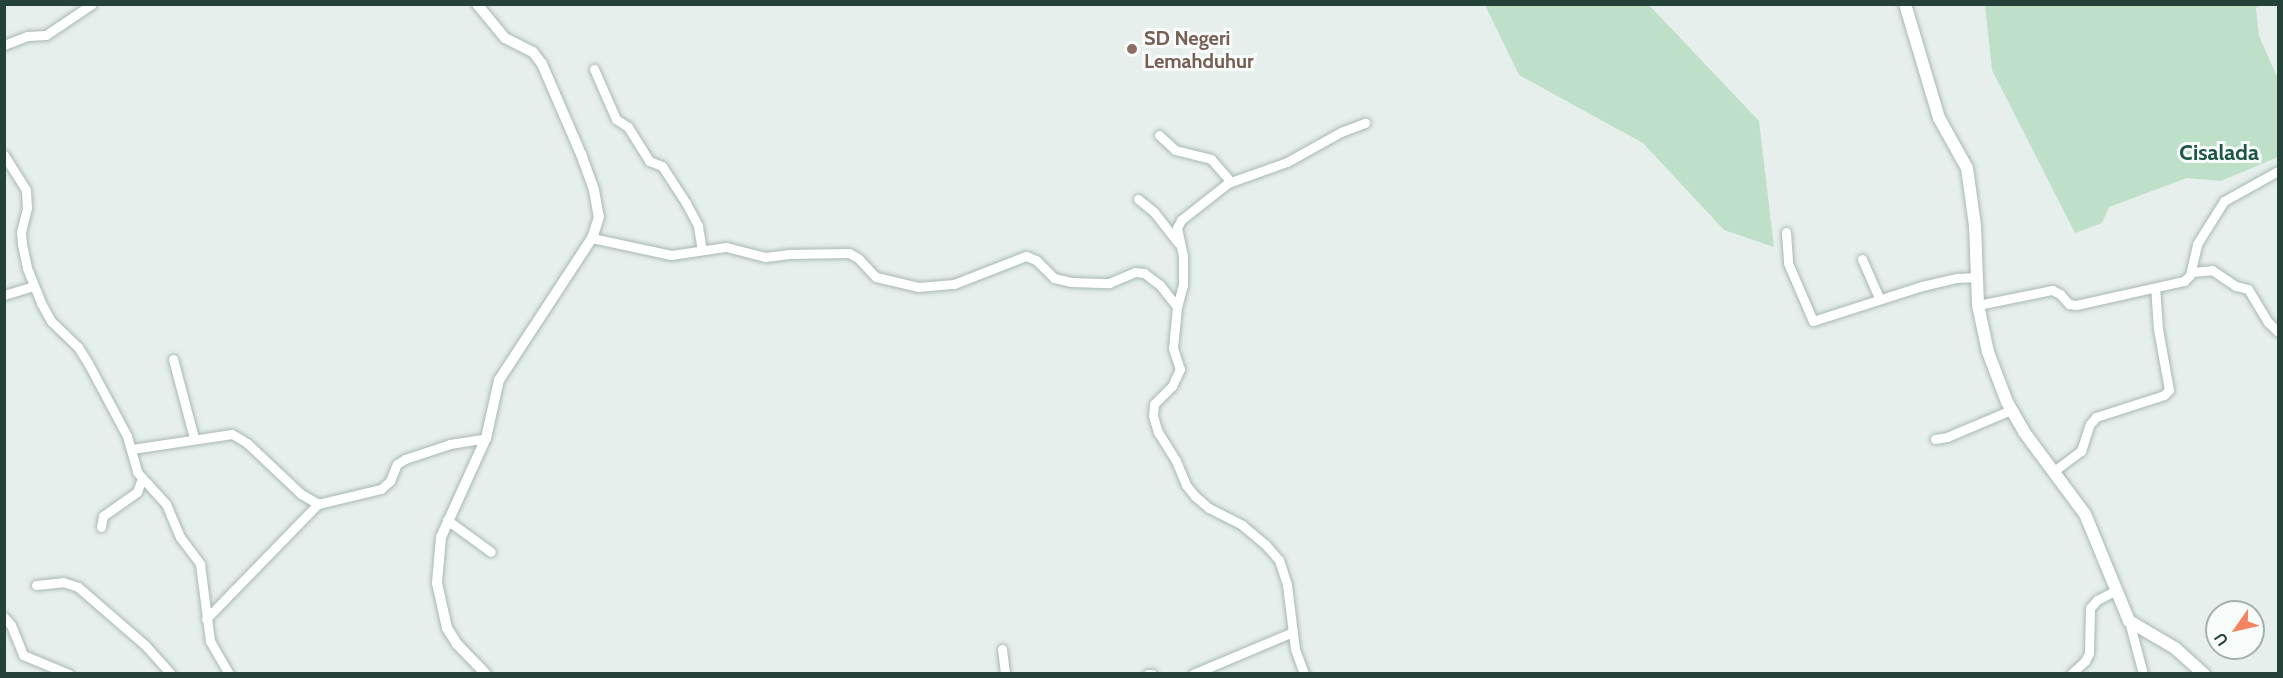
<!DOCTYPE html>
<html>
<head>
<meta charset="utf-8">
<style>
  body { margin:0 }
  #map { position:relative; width:2283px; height:678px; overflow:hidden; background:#e6efeb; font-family:Cabin,sans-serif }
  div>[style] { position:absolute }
  .green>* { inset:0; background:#bfe0c8 }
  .roads { filter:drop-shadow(0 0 2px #a8b8b2) drop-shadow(0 0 2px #a8b8b2) }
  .minor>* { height:9px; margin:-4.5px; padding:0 4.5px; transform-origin:4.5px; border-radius:4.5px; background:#fff }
  .tertiary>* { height:10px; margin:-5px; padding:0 5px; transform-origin:5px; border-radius:5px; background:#fff }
  .secondary>* { height:12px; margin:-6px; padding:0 6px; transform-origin:6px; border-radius:6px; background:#fff }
  .dots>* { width:16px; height:16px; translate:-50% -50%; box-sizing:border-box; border:3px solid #f7fbf9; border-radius:50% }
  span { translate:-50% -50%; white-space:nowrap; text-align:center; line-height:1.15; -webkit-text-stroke:6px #f7fbf9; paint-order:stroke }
  .education-label { font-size:20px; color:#785e54; font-weight:700 }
  .left { translate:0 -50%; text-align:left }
  .quarter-label { font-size:22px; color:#1f5548; font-weight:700 }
  .frame { position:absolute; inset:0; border:6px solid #24423a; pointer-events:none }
  .north { position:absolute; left:2205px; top:600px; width:60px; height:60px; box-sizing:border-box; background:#f7fbf9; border:2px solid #a3b1ad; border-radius:50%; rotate:236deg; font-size:16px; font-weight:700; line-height:24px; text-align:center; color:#24423a }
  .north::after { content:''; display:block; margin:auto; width:21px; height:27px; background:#f4845f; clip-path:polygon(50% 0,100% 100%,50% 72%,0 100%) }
</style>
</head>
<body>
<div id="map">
  <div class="green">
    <i style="clip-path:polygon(1485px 5px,1649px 5px,1759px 121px,1774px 247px,1724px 230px,1643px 143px,1519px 75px)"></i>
    <i style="clip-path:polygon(1985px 5px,2261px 5px,2256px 8px,2259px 36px,2278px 79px,2278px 157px,2221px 181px,2187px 178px,2109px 207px,2102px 223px,2075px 233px,1992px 70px)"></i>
  </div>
  <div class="roads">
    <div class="minor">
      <i style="left:4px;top:45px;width:25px;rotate:-21deg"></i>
      <i style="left:27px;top:36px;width:19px;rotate:-3deg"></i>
      <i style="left:46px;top:35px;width:55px;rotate:-34deg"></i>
      <i style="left:594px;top:69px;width:55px;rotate:66.3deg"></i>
      <i style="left:616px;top:119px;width:14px;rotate:34deg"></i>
      <i style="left:628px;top:127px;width:40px;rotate:58deg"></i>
      <i style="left:649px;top:161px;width:14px;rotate:21deg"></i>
      <i style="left:662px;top:166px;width:44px;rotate:57deg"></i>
      <i style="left:686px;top:203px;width:26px;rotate:62deg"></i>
      <i style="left:698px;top:226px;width:24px;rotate:81deg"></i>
      <i style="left:1159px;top:135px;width:22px;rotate:43deg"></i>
      <i style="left:1175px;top:150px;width:37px;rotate:14deg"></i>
      <i style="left:1211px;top:159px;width:30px;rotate:49deg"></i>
      <i style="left:4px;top:155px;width:41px;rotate:57.8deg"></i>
      <i style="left:26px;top:190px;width:18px;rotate:87deg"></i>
      <i style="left:27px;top:208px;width:25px;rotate:104deg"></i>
      <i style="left:21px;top:232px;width:12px;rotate:85deg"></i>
      <i style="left:22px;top:244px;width:25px;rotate:78deg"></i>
      <i style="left:27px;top:268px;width:38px;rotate:68deg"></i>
      <i style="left:41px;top:303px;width:21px;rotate:61deg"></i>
      <i style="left:51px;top:321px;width:37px;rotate:44deg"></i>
      <i style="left:78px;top:347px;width:19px;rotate:58deg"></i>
      <i style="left:88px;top:363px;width:83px;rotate:61.9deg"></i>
      <i style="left:127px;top:436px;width:37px;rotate:74deg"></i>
      <i style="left:137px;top:472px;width:43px;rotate:47.8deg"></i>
      <i style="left:166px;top:504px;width:36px;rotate:67deg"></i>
      <i style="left:180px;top:537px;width:34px;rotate:53deg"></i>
      <i style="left:200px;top:564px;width:78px;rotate:82.6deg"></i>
      <i style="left:210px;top:641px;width:38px;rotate:60deg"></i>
      <i style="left:1138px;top:199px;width:21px;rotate:39deg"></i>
      <i style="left:1154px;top:212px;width:39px;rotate:52deg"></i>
      <i style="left:1786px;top:232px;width:31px;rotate:86deg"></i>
      <i style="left:1788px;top:263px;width:63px;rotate:66.7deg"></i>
      <i style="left:1813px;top:321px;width:114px;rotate:-17.8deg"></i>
      <i style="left:1922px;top:286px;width:37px;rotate:-13deg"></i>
      <i style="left:1958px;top:278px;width:18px;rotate:-3deg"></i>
      <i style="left:592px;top:238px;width:81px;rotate:12.1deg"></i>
      <i style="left:671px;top:255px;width:56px;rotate:-8.3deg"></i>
      <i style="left:726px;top:247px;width:40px;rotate:14.4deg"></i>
      <i style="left:765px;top:257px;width:23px;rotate:-7deg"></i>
      <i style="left:788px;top:254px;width:61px;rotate:-0.9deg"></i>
      <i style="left:849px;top:253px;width:10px;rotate:29deg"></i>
      <i style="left:858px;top:258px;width:26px;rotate:47deg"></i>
      <i style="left:876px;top:277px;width:43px;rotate:13.4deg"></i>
      <i style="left:918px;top:287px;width:36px;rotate:-5deg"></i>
      <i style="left:954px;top:284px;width:77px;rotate:-21.3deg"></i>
      <i style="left:1026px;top:256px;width:11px;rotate:22deg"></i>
      <i style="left:1036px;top:260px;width:25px;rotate:45deg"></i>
      <i style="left:1054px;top:278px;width:17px;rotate:13deg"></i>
      <i style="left:1071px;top:282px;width:38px;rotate:2deg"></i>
      <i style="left:1109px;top:283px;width:28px;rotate:-23deg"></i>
      <i style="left:1135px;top:272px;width:9px;rotate:6deg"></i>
      <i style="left:1144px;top:273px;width:20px;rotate:37deg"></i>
      <i style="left:1160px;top:285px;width:28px;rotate:52deg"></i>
      <i style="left:1177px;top:307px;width:41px;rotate:95.6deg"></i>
      <i style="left:1173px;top:348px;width:22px;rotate:72deg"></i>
      <i style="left:1180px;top:369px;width:19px;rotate:115deg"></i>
      <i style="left:1172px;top:386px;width:25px;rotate:135deg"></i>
      <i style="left:1154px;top:404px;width:12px;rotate:95deg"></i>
      <i style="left:1153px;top:416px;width:17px;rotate:73deg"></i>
      <i style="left:1158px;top:432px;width:34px;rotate:58deg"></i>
      <i style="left:1176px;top:461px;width:26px;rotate:67deg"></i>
      <i style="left:1186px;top:485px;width:14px;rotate:51deg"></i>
      <i style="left:1195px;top:496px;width:18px;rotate:41deg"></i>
      <i style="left:1209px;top:508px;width:37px;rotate:27deg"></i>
      <i style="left:1242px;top:525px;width:30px;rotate:40deg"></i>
      <i style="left:1265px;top:544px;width:21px;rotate:49deg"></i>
      <i style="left:1279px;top:560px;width:26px;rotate:72deg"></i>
      <i style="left:1287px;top:585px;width:64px;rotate:82.9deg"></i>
      <i style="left:1295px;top:649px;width:27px;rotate:70deg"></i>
      <i style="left:1862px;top:259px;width:43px;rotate:66.4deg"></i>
      <i style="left:2191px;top:272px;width:21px;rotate:-5deg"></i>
      <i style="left:2212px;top:270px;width:29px;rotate:34deg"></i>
      <i style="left:2236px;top:286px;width:12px;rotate:14deg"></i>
      <i style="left:2248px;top:289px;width:39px;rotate:59deg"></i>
      <i style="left:2268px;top:322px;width:14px;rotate:45deg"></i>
      <i style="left:4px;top:295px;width:31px;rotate:-17deg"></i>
      <i style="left:1978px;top:305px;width:76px;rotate:-11.5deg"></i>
      <i style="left:2052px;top:290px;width:9px;rotate:27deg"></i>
      <i style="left:2060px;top:294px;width:13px;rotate:48deg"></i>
      <i style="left:2069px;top:304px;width:7px;rotate:8deg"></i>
      <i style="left:2076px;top:305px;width:111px;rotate:-12.5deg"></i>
      <i style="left:2184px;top:281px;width:8px;rotate:-45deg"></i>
      <i style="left:2190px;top:275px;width:32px;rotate:-77deg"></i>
      <i style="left:2197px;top:244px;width:51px;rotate:-57.9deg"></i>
      <i style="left:2224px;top:201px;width:62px;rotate:-29.1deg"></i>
      <i style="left:1177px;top:307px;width:23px;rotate:-75deg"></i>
      <i style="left:1183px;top:285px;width:29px;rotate:-90deg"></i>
      <i style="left:1183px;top:256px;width:29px;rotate:-102deg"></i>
      <i style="left:1177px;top:228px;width:9px;rotate:-63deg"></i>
      <i style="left:1181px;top:220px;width:60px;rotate:-38.2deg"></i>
      <i style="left:1228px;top:183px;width:63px;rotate:-19.6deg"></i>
      <i style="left:1287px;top:162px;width:62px;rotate:-29.1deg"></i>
      <i style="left:1341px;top:132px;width:26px;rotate:-21deg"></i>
      <i style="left:173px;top:359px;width:82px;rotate:75.1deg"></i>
      <i style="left:1935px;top:439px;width:12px;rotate:-9deg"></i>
      <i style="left:1947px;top:437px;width:69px;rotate:-22.9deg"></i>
      <i style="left:132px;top:449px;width:101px;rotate:-8.5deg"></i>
      <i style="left:232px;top:434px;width:17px;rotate:31deg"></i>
      <i style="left:247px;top:443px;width:74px;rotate:43.4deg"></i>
      <i style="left:301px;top:494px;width:20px;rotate:30deg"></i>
      <i style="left:318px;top:504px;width:65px;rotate:-13.4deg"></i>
      <i style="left:381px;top:489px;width:12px;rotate:-42deg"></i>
      <i style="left:390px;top:481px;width:18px;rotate:-68deg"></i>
      <i style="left:397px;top:464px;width:9px;rotate:-32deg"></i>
      <i style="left:405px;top:459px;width:47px;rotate:-18.4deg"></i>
      <i style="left:450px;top:444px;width:36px;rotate:-9deg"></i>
      <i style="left:2054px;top:471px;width:34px;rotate:-37deg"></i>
      <i style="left:2081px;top:451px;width:28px;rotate:-72deg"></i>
      <i style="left:2090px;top:424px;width:9px;rotate:-49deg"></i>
      <i style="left:2096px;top:417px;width:71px;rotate:-17.9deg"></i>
      <i style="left:2164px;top:395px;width:7px;rotate:-45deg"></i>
      <i style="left:2169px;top:390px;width:62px;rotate:-100.2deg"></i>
      <i style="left:2158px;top:329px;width:39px;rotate:-94deg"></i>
      <i style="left:447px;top:520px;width:54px;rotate:36deg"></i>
      <i style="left:101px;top:527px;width:11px;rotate:-80deg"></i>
      <i style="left:103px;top:516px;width:42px;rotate:-35.2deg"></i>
      <i style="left:137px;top:492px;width:15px;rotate:-70deg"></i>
      <i style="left:36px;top:585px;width:27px;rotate:-6deg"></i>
      <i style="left:63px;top:582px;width:16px;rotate:18deg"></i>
      <i style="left:78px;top:587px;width:89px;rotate:40.9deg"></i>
      <i style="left:145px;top:645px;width:39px;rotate:48deg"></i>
      <i style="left:4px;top:617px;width:11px;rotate:49deg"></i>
      <i style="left:11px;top:625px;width:32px;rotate:68deg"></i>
      <i style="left:23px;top:655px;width:50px;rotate:22.4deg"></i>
      <i style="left:206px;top:619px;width:161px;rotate:-45.8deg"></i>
      <i style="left:2129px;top:621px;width:55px;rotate:75.2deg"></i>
      <i style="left:1002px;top:649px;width:25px;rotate:83deg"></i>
      <i style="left:1148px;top:674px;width:4px"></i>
      <i style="left:1193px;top:674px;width:108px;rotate:-22.8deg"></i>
      <i style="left:2071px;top:674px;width:19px;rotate:-43deg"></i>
      <i style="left:2085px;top:661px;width:9px;rotate:-63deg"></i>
      <i style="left:2089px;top:653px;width:45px;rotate:-88.7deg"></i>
      <i style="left:2090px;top:608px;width:11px;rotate:-49deg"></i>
      <i style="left:2097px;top:600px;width:22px;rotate:-27deg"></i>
    </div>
    <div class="tertiary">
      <i style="left:477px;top:4px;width:44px;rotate:50.5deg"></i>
      <i style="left:505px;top:38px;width:31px;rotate:27deg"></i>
      <i style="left:533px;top:52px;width:15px;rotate:53deg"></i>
      <i style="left:542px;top:64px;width:98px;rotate:66.6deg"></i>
      <i style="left:581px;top:154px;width:38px;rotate:70deg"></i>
      <i style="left:594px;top:190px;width:27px;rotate:80deg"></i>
      <i style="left:599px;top:217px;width:22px;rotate:108deg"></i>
      <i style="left:592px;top:238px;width:170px;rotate:123.2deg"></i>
      <i style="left:499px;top:380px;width:59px;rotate:102.6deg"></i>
      <i style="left:486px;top:438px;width:109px;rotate:114.4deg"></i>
      <i style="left:441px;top:537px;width:46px;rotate:95deg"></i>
      <i style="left:437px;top:583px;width:46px;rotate:77.5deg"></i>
      <i style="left:447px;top:628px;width:19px;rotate:58deg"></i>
      <i style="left:457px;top:644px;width:42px;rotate:46deg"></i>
    </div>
    <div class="secondary">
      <i style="left:1905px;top:4px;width:119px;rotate:73.4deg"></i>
      <i style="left:1939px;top:118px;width:57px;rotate:60.8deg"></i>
      <i style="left:1967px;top:168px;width:59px;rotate:82.1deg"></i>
      <i style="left:1975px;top:226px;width:79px;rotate:87.8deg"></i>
      <i style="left:1978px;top:305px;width:48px;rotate:78deg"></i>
      <i style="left:1988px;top:352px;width:53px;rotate:69.2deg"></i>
      <i style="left:2007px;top:402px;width:34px;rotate:60deg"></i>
      <i style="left:2024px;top:432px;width:102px;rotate:53.4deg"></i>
      <i style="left:2085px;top:514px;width:116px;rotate:67.6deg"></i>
      <i style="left:2129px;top:621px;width:53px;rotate:30.4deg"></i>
      <i style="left:2175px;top:648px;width:39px;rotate:42deg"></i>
    </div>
  </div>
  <div class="dots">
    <i style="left:1132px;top:49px;background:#8d6e63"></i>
  </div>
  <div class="education-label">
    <span class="left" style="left:1144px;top:50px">SD Negeri<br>Lemahduhur</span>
  </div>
  <div class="quarter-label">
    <span style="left:2219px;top:153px">Cisalada</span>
  </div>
  <div class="frame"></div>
  <div class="north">U</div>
</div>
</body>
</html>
